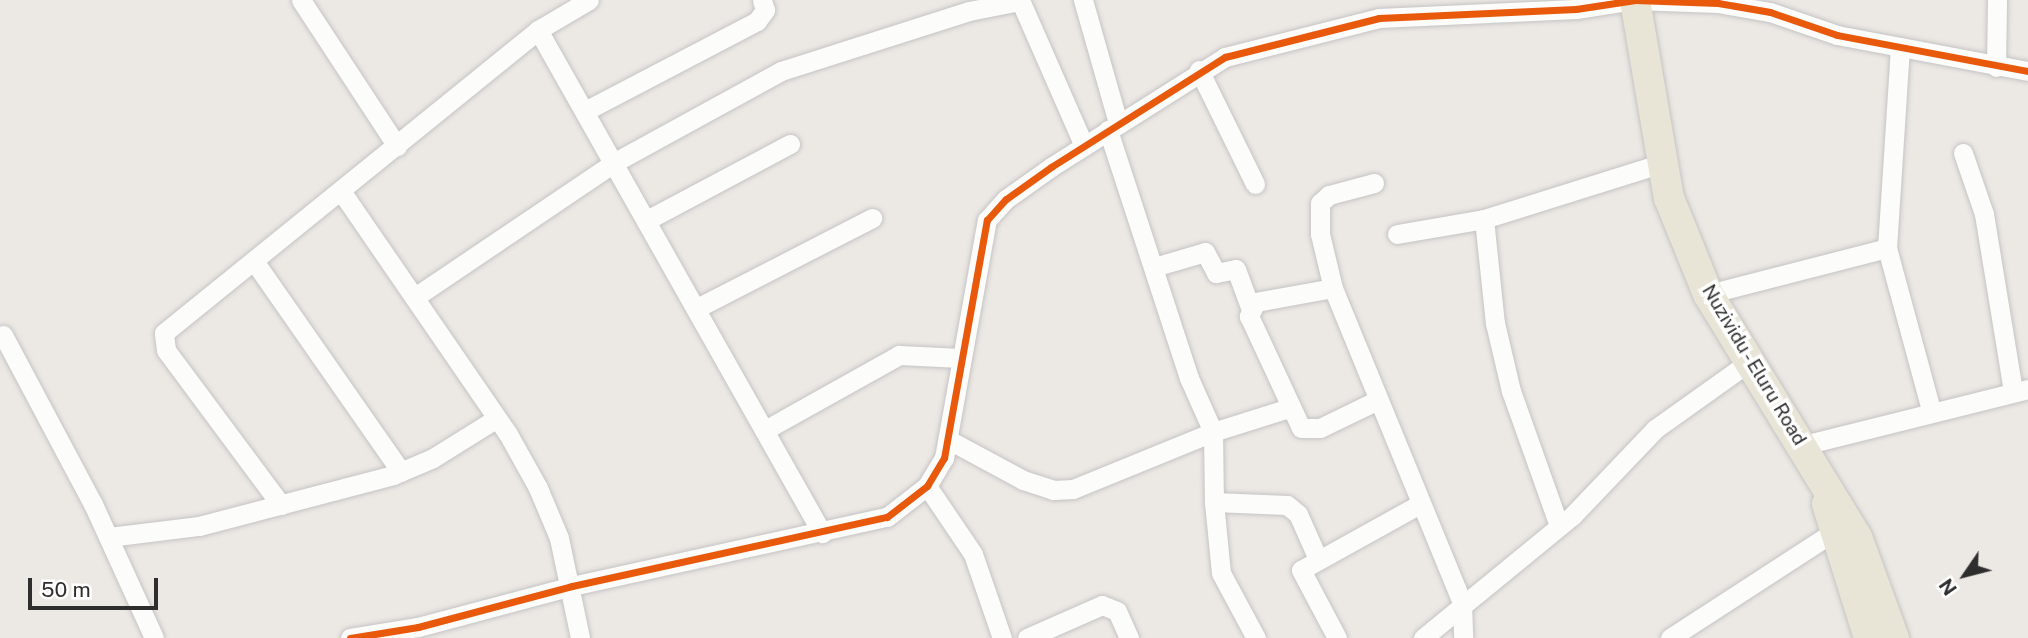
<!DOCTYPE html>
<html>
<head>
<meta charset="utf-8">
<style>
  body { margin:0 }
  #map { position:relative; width:2028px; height:638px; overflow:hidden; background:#ece8e4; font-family:"Public Sans",sans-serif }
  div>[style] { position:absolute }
  .roads { filter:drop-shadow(0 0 2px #c5c4c5) drop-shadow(0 0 2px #c5c4c5) }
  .street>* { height:19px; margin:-9.5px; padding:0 9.5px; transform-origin:9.5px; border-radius:9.5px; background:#fcfcfb }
  .primary>* { height:30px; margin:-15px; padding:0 15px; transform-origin:15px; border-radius:15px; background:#e8e4d6 }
  .cycleway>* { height:7px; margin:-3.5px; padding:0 3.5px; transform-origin:3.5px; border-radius:3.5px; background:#e8590c }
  span { translate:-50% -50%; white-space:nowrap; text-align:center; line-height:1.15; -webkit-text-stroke:7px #fff; paint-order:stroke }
  .street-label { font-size:19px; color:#2e2e2e }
  .north { position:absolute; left:1930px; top:540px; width:70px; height:70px; -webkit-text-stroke:5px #fff; paint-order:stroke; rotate:235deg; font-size:19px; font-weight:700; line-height:28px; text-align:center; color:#2e2e2e }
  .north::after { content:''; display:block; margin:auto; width:24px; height:32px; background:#2e2e2e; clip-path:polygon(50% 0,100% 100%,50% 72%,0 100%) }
  .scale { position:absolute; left:28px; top:578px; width:130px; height:32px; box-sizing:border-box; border:4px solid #2e2e2e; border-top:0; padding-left:9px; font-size:21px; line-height:24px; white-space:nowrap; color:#2e2e2e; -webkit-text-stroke:5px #fff; paint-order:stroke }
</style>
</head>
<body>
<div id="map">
  <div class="roads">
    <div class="street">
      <i style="left:301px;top:0;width:175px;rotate:56.7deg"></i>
      <i style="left:1020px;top:0;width:159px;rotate:66.3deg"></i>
      <i style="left:1083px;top:0;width:128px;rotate:74.1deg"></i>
      <i style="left:538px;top:30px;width:578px;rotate:60.55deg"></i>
      <i style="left:1900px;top:47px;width:201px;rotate:93.7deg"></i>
      <i style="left:1887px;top:248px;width:168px;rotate:74.8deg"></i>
      <i style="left:1996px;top:67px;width:67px;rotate:-89.1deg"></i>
      <i style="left:1199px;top:70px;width:127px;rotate:63.8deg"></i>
      <i style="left:585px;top:111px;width:194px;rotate:-27.6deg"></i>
      <i style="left:757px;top:21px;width:14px;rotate:-54deg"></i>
      <i style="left:765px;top:10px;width:10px;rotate:-107deg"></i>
      <i style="left:1963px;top:153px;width:65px;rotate:71deg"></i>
      <i style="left:1984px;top:214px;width:179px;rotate:80.7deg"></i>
      <i style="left:1374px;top:183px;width:47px;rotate:165.1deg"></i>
      <i style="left:1329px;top:195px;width:12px;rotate:138deg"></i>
      <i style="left:1320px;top:203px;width:31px;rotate:90deg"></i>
      <i style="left:1320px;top:234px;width:56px;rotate:76.5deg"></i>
      <i style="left:1333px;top:288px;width:340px;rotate:67.7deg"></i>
      <i style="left:1462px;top:603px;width:35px;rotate:88deg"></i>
      <i style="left:341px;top:191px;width:295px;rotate:55.5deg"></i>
      <i style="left:508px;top:434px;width:62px;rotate:60.9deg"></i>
      <i style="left:538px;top:488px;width:54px;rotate:67.2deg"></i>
      <i style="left:559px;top:538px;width:102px;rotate:78.1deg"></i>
      <i style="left:1484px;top:219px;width:105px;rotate:84deg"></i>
      <i style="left:1495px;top:323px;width:70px;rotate:76.8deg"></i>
      <i style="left:1511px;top:391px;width:143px;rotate:70.4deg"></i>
      <i style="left:647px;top:220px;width:162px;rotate:-28deg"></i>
      <i style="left:1397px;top:234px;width:88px;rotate:-9.8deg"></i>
      <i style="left:1484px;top:219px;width:188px;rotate:-17.4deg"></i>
      <i style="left:254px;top:261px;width:257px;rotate:55.1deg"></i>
      <i style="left:1154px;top:267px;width:53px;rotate:-16.4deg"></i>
      <i style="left:1205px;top:252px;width:24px;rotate:62deg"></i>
      <i style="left:1216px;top:273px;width:20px;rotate:-11deg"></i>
      <i style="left:1236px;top:269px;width:40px;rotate:69.8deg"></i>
      <i style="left:1333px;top:288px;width:78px;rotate:169.7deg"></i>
      <i style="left:1256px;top:302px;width:16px;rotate:117deg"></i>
      <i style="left:1249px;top:316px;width:123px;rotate:65.1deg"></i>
      <i style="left:1301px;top:428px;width:19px"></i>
      <i style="left:1320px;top:428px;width:64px;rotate:-25.8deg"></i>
      <i style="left:1708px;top:294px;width:185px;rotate:-14.4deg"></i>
      <i style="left:415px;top:297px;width:241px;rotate:-34deg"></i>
      <i style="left:615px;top:162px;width:189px;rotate:-28.7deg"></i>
      <i style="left:781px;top:71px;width:197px;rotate:-17.7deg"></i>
      <i style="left:969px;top:11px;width:52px;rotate:-11.1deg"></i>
      <i style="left:697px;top:308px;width:197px;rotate:-27.2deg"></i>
      <i style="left:3px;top:335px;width:191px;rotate:62deg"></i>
      <i style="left:93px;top:504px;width:147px;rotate:65.5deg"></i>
      <i style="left:1289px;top:408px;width:80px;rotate:162.5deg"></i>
      <i style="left:1213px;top:432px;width:70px;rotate:89.2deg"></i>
      <i style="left:1214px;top:502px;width:73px;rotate:2.4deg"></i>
      <i style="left:1287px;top:505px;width:14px;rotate:39deg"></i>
      <i style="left:1298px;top:514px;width:49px;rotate:66deg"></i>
      <i style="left:765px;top:430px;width:154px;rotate:-29.2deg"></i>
      <i style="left:899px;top:355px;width:62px;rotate:2.8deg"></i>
      <i style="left:949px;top:440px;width:84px;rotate:28.4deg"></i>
      <i style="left:1023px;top:480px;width:32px;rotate:18deg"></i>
      <i style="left:1053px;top:490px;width:20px;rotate:-3deg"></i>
      <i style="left:1073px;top:489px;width:151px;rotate:-22.2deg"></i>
      <i style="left:1213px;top:432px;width:59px;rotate:-114deg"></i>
      <i style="left:1189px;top:378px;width:261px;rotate:-108.1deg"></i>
      <i style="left:1804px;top:445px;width:231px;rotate:-14deg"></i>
      <i style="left:927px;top:486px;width:82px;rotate:55.9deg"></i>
      <i style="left:973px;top:554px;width:89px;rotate:71deg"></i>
      <i style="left:1214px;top:502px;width:71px;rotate:84.4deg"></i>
      <i style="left:1221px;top:573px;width:74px;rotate:61.7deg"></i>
      <i style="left:281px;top:505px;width:193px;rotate:-126.6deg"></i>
      <i style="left:166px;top:350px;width:17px;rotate:-97deg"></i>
      <i style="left:164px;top:333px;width:481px;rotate:-39deg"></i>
      <i style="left:538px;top:30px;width:59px;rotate:-30.5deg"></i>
      <i style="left:109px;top:537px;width:91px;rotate:-7deg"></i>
      <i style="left:199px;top:526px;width:201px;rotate:-14.7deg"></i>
      <i style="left:393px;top:475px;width:43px;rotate:-23deg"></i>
      <i style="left:433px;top:458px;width:75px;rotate:-32deg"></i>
      <i style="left:350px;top:638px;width:69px;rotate:-9.2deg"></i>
      <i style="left:418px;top:627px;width:159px;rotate:-14.9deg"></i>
      <i style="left:572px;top:586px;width:322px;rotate:-12.4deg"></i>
      <i style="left:887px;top:517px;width:51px;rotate:-37.8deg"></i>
      <i style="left:927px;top:486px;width:33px;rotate:-59deg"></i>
      <i style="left:944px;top:458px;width:242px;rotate:-79.8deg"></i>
      <i style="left:987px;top:220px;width:28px;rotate:-48deg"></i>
      <i style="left:1006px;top:199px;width:55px;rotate:-35.4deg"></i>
      <i style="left:1051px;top:167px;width:206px;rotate:-32.3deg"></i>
      <i style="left:1225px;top:57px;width:159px;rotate:-14.2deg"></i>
      <i style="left:1379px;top:18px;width:197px;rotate:-2.6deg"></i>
      <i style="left:1576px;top:9px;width:60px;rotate:-8.7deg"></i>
      <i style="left:1635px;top:0;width:83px;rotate:2.1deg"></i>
      <i style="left:1718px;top:3px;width:53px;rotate:9.8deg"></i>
      <i style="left:1770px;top:12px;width:71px;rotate:18.9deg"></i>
      <i style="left:1837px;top:35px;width:194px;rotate:10.7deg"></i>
      <i style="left:1027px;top:638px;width:82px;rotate:-23.7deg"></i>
      <i style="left:1102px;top:605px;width:16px;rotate:22deg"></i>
      <i style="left:1117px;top:611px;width:30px;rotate:66deg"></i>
      <i style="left:1337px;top:638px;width:77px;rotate:-117.9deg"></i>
      <i style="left:1301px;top:570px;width:136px;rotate:-29deg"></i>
      <i style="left:1423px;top:638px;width:193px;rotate:-39.3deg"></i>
      <i style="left:1572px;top:516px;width:120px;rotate:-46.3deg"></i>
      <i style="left:1655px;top:429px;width:115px;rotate:-35.5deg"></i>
      <i style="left:1670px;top:638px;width:194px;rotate:-33deg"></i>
    </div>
    <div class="primary">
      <i style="left:1635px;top:0;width:201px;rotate:80.3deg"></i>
      <i style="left:1669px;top:198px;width:104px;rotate:67.9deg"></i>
      <i style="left:1708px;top:294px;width:285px;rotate:58.5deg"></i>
      <i style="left:1857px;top:537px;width:108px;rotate:69.9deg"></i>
      <i style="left:1827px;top:504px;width:140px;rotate:72.6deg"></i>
    </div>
  </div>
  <div class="cycleway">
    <i style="left:350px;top:638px;width:69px;rotate:-9.2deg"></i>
    <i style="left:418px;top:627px;width:159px;rotate:-14.9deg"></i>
    <i style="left:572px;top:586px;width:322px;rotate:-12.4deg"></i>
    <i style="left:887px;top:517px;width:51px;rotate:-37.8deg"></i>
    <i style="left:927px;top:486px;width:33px;rotate:-59deg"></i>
    <i style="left:944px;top:458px;width:242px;rotate:-79.8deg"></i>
    <i style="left:987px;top:220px;width:28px;rotate:-48deg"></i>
    <i style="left:1006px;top:199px;width:55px;rotate:-35.4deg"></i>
    <i style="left:1051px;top:167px;width:206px;rotate:-32.3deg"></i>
    <i style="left:1225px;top:57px;width:159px;rotate:-14.2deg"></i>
    <i style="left:1379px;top:18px;width:197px;rotate:-2.6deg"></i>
    <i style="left:1576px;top:9px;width:60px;rotate:-8.7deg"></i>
    <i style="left:1635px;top:0;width:83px;rotate:2.1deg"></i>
    <i style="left:1718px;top:3px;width:53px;rotate:9.8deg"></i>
    <i style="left:1770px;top:12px;width:71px;rotate:18.9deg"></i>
    <i style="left:1837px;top:35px;width:194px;rotate:10.7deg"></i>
  </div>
  <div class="street-label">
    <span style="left:1754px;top:365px;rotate:59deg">Nuzividu - Eluru Road</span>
  </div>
  <div class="north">N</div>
  <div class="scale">50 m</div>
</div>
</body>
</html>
